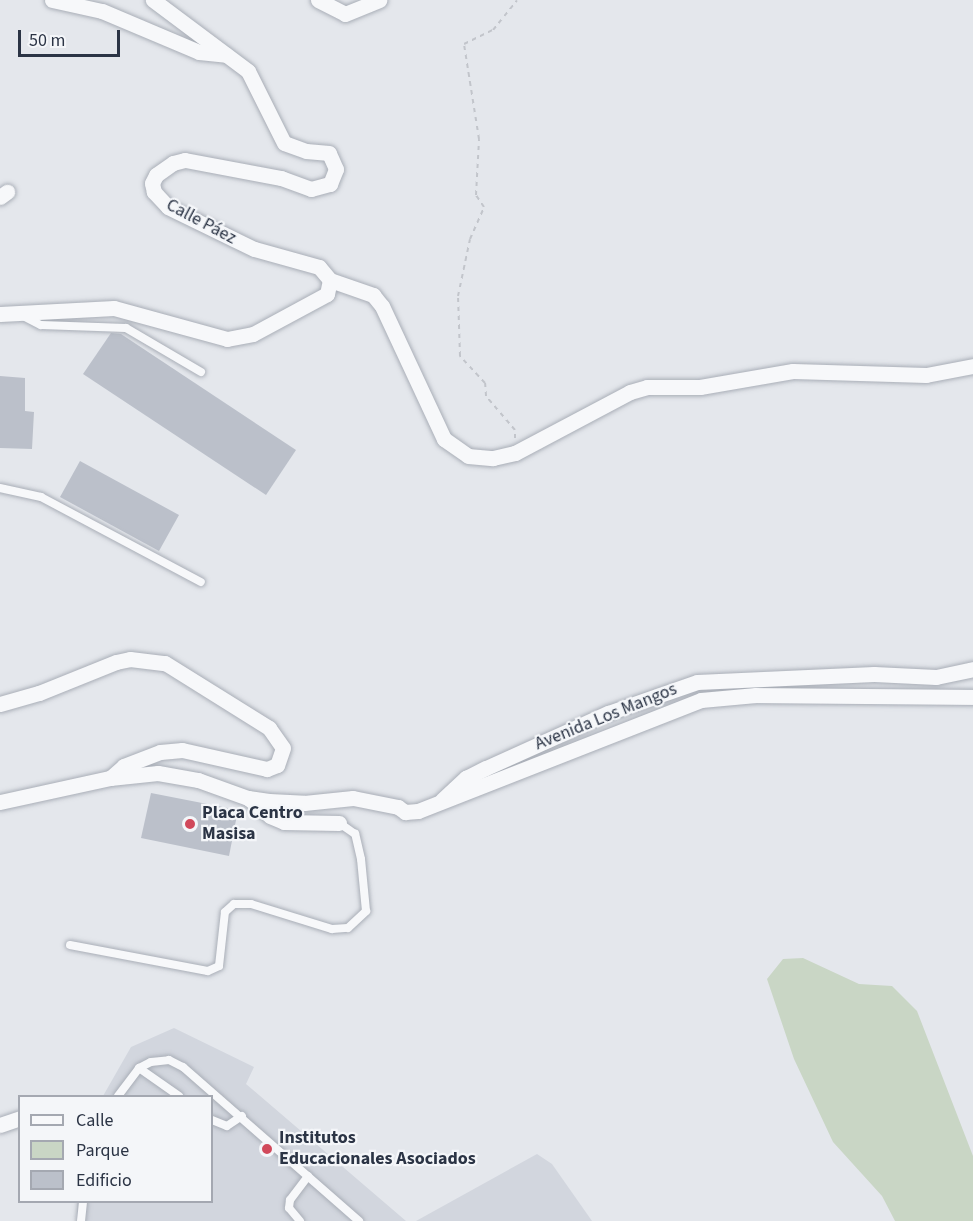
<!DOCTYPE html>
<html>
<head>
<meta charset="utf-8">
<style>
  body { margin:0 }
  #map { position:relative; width:973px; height:1221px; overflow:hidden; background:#e4e7ec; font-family:"Source Sans 3",sans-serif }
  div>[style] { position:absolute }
  .built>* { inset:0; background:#d2d6de }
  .green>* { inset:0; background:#c9d6c5 }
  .building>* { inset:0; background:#bbc0ca }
  .path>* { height:2px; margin-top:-1px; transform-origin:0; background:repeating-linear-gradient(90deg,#c2c5cb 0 4.5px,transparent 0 9px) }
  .roads { filter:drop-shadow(0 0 2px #a9aeb7) drop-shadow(0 0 2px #a9aeb7) }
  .lane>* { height:8px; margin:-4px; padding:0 4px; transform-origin:4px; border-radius:4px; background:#f7f8fa }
  .street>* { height:15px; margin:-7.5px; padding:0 7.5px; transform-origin:7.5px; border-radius:7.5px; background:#f7f8fa }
  .dots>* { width:16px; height:16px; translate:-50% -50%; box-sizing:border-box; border:3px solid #f4f6f9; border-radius:50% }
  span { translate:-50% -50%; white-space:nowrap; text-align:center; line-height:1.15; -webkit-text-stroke:4.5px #f4f6f9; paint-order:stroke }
  .street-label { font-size:18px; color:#2b3445 }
  .poi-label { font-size:18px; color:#2b3445; font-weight:700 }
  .left { translate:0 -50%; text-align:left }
  .legend { position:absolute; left:18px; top:1095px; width:195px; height:108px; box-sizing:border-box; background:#f4f6f9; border:2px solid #a4a8b1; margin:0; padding:8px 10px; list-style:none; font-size:18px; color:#2b3445 }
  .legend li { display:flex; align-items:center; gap:12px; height:30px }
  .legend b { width:30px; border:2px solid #a4a8b1 }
  .scale { position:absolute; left:18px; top:30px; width:102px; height:27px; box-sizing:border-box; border:3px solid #2b3445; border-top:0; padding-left:8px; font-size:18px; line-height:21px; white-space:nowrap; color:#2b3445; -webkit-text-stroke:4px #f4f6f9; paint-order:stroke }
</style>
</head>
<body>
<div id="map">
  <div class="built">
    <i style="clip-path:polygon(174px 1028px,254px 1067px,246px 1084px,406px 1221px,77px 1221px,77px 1202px,212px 1202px,212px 1096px,103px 1096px,131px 1047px)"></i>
    <i style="clip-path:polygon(537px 1154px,552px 1164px,592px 1221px,416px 1221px)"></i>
  </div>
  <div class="green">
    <i style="clip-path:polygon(803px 958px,859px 984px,892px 986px,917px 1011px,973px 1156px,973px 1221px,895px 1221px,882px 1196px,833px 1142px,794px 1059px,767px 979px,783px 959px)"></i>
  </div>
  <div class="building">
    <i style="clip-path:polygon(111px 333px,121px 334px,296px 450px,266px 495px,83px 374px)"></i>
    <i style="clip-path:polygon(0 376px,25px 378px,25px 411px,34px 412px,32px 449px,0 448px)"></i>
    <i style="clip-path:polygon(80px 461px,179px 515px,159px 551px,60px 497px)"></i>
    <i style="clip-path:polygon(151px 793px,238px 810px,229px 856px,141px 838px)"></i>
  </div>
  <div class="path">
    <i style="left:515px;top:438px;width:8px;rotate:-90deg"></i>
    <i style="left:515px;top:430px;width:45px;rotate:-130.5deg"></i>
    <i style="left:486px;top:396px;width:13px;rotate:-94deg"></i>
    <i style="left:485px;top:383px;width:37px;rotate:-133deg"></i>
    <i style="left:460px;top:356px;width:60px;rotate:-91.9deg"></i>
    <i style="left:458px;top:296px;width:58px;rotate:-78.1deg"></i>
    <i style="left:470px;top:239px;width:35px;rotate:-66deg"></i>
    <i style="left:484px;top:207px;width:14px;rotate:-124deg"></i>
    <i style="left:476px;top:195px;width:56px;rotate:-86.9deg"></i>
    <i style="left:479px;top:139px;width:96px;rotate:-99deg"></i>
    <i style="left:464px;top:44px;width:32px;rotate:-26deg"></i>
    <i style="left:493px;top:30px;width:38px;rotate:-51deg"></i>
  </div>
  <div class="roads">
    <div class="lane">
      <i style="left:23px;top:316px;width:20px;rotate:27deg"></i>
      <i style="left:41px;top:325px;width:85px;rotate:2deg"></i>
      <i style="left:126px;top:328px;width:87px;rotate:30.4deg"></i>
      <i style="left:0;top:488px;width:42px;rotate:12.4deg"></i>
      <i style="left:41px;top:497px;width:181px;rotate:28deg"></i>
      <i style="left:70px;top:945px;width:140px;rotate:10.7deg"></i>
      <i style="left:208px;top:971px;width:12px;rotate:-24deg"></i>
      <i style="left:219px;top:966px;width:54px;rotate:-83.7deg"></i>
      <i style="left:225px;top:912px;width:12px;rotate:-42deg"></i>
      <i style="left:234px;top:904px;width:17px"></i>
      <i style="left:251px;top:904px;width:85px;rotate:17.2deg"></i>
      <i style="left:332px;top:929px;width:16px;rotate:-4deg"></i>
      <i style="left:348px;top:928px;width:25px;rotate:-43deg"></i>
      <i style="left:366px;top:911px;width:52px;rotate:-95.5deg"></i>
      <i style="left:361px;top:859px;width:26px;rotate:-103deg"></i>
      <i style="left:355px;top:834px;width:19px;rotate:-145deg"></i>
      <i style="left:139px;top:1068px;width:49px;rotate:35deg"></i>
      <i style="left:118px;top:1096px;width:35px;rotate:-53deg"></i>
      <i style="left:139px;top:1068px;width:13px;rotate:-27deg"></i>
      <i style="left:151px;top:1062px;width:18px;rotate:-6deg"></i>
      <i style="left:169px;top:1060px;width:16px;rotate:27deg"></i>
      <i style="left:183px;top:1067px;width:234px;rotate:41.2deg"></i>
      <i style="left:212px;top:1120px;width:16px;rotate:22deg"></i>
      <i style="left:227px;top:1126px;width:18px;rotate:-34deg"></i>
      <i style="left:81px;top:1221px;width:19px;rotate:-84deg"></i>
      <i style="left:300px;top:1221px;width:17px;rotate:-130deg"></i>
      <i style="left:289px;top:1208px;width:8px;rotate:-83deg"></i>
      <i style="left:290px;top:1200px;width:30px;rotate:-53deg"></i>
    </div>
    <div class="street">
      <i style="left:52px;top:0;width:51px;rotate:12.4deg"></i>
      <i style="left:102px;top:11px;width:105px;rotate:22.9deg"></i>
      <i style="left:199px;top:52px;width:27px;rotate:6deg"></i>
      <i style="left:318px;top:0;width:30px;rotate:27deg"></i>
      <i style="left:345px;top:14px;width:37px;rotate:-22deg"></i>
      <i style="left:0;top:197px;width:9px;rotate:-36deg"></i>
      <i style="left:330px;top:280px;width:46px;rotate:19.2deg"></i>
      <i style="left:373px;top:295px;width:14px;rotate:51deg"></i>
      <i style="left:382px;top:306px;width:147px;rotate:65deg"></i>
      <i style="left:444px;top:439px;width:29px;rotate:35deg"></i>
      <i style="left:468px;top:456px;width:25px;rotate:5deg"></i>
      <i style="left:493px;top:458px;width:23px;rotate:-13deg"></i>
      <i style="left:515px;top:453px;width:130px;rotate:-27.9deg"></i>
      <i style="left:630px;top:392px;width:18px;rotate:-16deg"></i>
      <i style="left:647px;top:387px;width:53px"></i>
      <i style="left:700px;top:387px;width:94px;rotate:-9.8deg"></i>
      <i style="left:793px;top:371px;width:133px;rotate:1.7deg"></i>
      <i style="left:926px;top:375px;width:48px;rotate:-10.8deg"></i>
      <i style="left:0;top:314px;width:114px;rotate:-3deg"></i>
      <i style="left:114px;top:308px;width:117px;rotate:15.3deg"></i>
      <i style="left:227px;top:339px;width:26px;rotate:-11deg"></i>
      <i style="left:253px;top:334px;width:84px;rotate:-28.4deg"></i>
      <i style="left:327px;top:294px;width:14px;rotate:-78deg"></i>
      <i style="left:330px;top:280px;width:17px;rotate:-130deg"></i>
      <i style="left:319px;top:267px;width:67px;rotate:-164.5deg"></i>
      <i style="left:254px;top:249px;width:96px;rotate:-154deg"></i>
      <i style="left:168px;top:207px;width:21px;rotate:-133deg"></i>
      <i style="left:154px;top:192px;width:9px;rotate:-103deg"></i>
      <i style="left:152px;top:183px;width:9px;rotate:-63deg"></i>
      <i style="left:156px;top:175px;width:21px;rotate:-35deg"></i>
      <i style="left:173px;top:163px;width:12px;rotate:-14deg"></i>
      <i style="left:185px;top:160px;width:98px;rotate:10.6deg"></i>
      <i style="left:281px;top:178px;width:32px;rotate:20deg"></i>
      <i style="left:311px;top:189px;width:20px;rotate:-15deg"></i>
      <i style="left:330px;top:184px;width:16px;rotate:-68deg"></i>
      <i style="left:336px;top:169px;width:17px;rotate:-114deg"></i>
      <i style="left:329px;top:153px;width:23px;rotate:-175deg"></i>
      <i style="left:306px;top:151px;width:23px;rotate:-160deg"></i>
      <i style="left:284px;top:143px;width:80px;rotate:-116.6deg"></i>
      <i style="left:248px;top:71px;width:119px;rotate:-143.2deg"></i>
      <i style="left:0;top:704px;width:41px;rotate:-15.8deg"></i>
      <i style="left:39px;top:693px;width:83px;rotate:-21.9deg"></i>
      <i style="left:116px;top:662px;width:14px;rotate:-12deg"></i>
      <i style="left:130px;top:659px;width:35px;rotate:7deg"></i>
      <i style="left:165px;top:663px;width:123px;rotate:32deg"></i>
      <i style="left:269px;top:728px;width:24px;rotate:55deg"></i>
      <i style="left:283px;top:748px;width:18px;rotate:109deg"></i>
      <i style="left:277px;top:765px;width:11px;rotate:158deg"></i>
      <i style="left:267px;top:769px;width:87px;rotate:-167.4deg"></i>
      <i style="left:182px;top:750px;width:22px;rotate:175deg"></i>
      <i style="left:160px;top:752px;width:39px;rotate:159deg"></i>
      <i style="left:124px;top:766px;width:18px;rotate:139deg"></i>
      <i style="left:248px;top:798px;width:28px;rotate:39deg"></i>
      <i style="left:270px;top:816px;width:15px;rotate:23deg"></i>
      <i style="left:284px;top:822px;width:55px;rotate:1deg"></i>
      <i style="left:442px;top:800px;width:33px;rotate:-43deg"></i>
      <i style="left:466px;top:778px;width:22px;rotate:-27deg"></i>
      <i style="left:486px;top:768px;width:134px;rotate:-24.3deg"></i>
      <i style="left:608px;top:713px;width:94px;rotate:-19.2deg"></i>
      <i style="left:697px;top:682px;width:177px;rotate:-2.6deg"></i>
      <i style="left:874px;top:674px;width:62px;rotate:2.8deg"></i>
      <i style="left:936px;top:677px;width:38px;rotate:-12deg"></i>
      <i style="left:0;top:802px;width:113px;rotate:-12.3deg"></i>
      <i style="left:110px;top:778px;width:48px;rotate:-5.9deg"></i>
      <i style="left:158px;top:773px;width:41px;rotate:9.9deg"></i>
      <i style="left:198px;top:780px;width:53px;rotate:19.8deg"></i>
      <i style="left:248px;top:798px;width:21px;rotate:8deg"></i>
      <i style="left:269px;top:801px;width:35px;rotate:3deg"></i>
      <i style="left:304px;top:803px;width:49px;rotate:-5.8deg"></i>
      <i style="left:353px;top:798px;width:46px;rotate:11.3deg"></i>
      <i style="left:398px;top:807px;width:9px;rotate:36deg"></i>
      <i style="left:405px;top:812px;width:13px;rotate:-4deg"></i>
      <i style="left:418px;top:811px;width:304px;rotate:-21.4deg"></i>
      <i style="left:701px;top:700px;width:55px;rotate:-5.2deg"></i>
      <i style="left:756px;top:695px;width:217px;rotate:0.5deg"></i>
      <i style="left:0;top:1125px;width:21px;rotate:-19deg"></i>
    </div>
  </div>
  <div class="dots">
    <i style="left:190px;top:824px;background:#d1495b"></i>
    <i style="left:267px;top:1149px;background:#d1495b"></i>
  </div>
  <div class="street-label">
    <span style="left:201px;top:222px;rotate:28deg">Calle Páez</span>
    <span style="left:606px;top:717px;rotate:-22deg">Avenida Los Mangos</span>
  </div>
  <div class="poi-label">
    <span class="left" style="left:202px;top:824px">Placa Centro<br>Masisa</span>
    <span class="left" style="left:279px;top:1149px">Institutos<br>Educacionales Asociados</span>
  </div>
  <ul class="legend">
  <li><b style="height:8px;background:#f7f8fa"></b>Calle</li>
  <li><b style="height:16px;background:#c9d6c5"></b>Parque</li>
  <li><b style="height:16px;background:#bbc0ca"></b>Edificio</li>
  </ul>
  <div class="scale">50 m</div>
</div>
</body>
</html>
